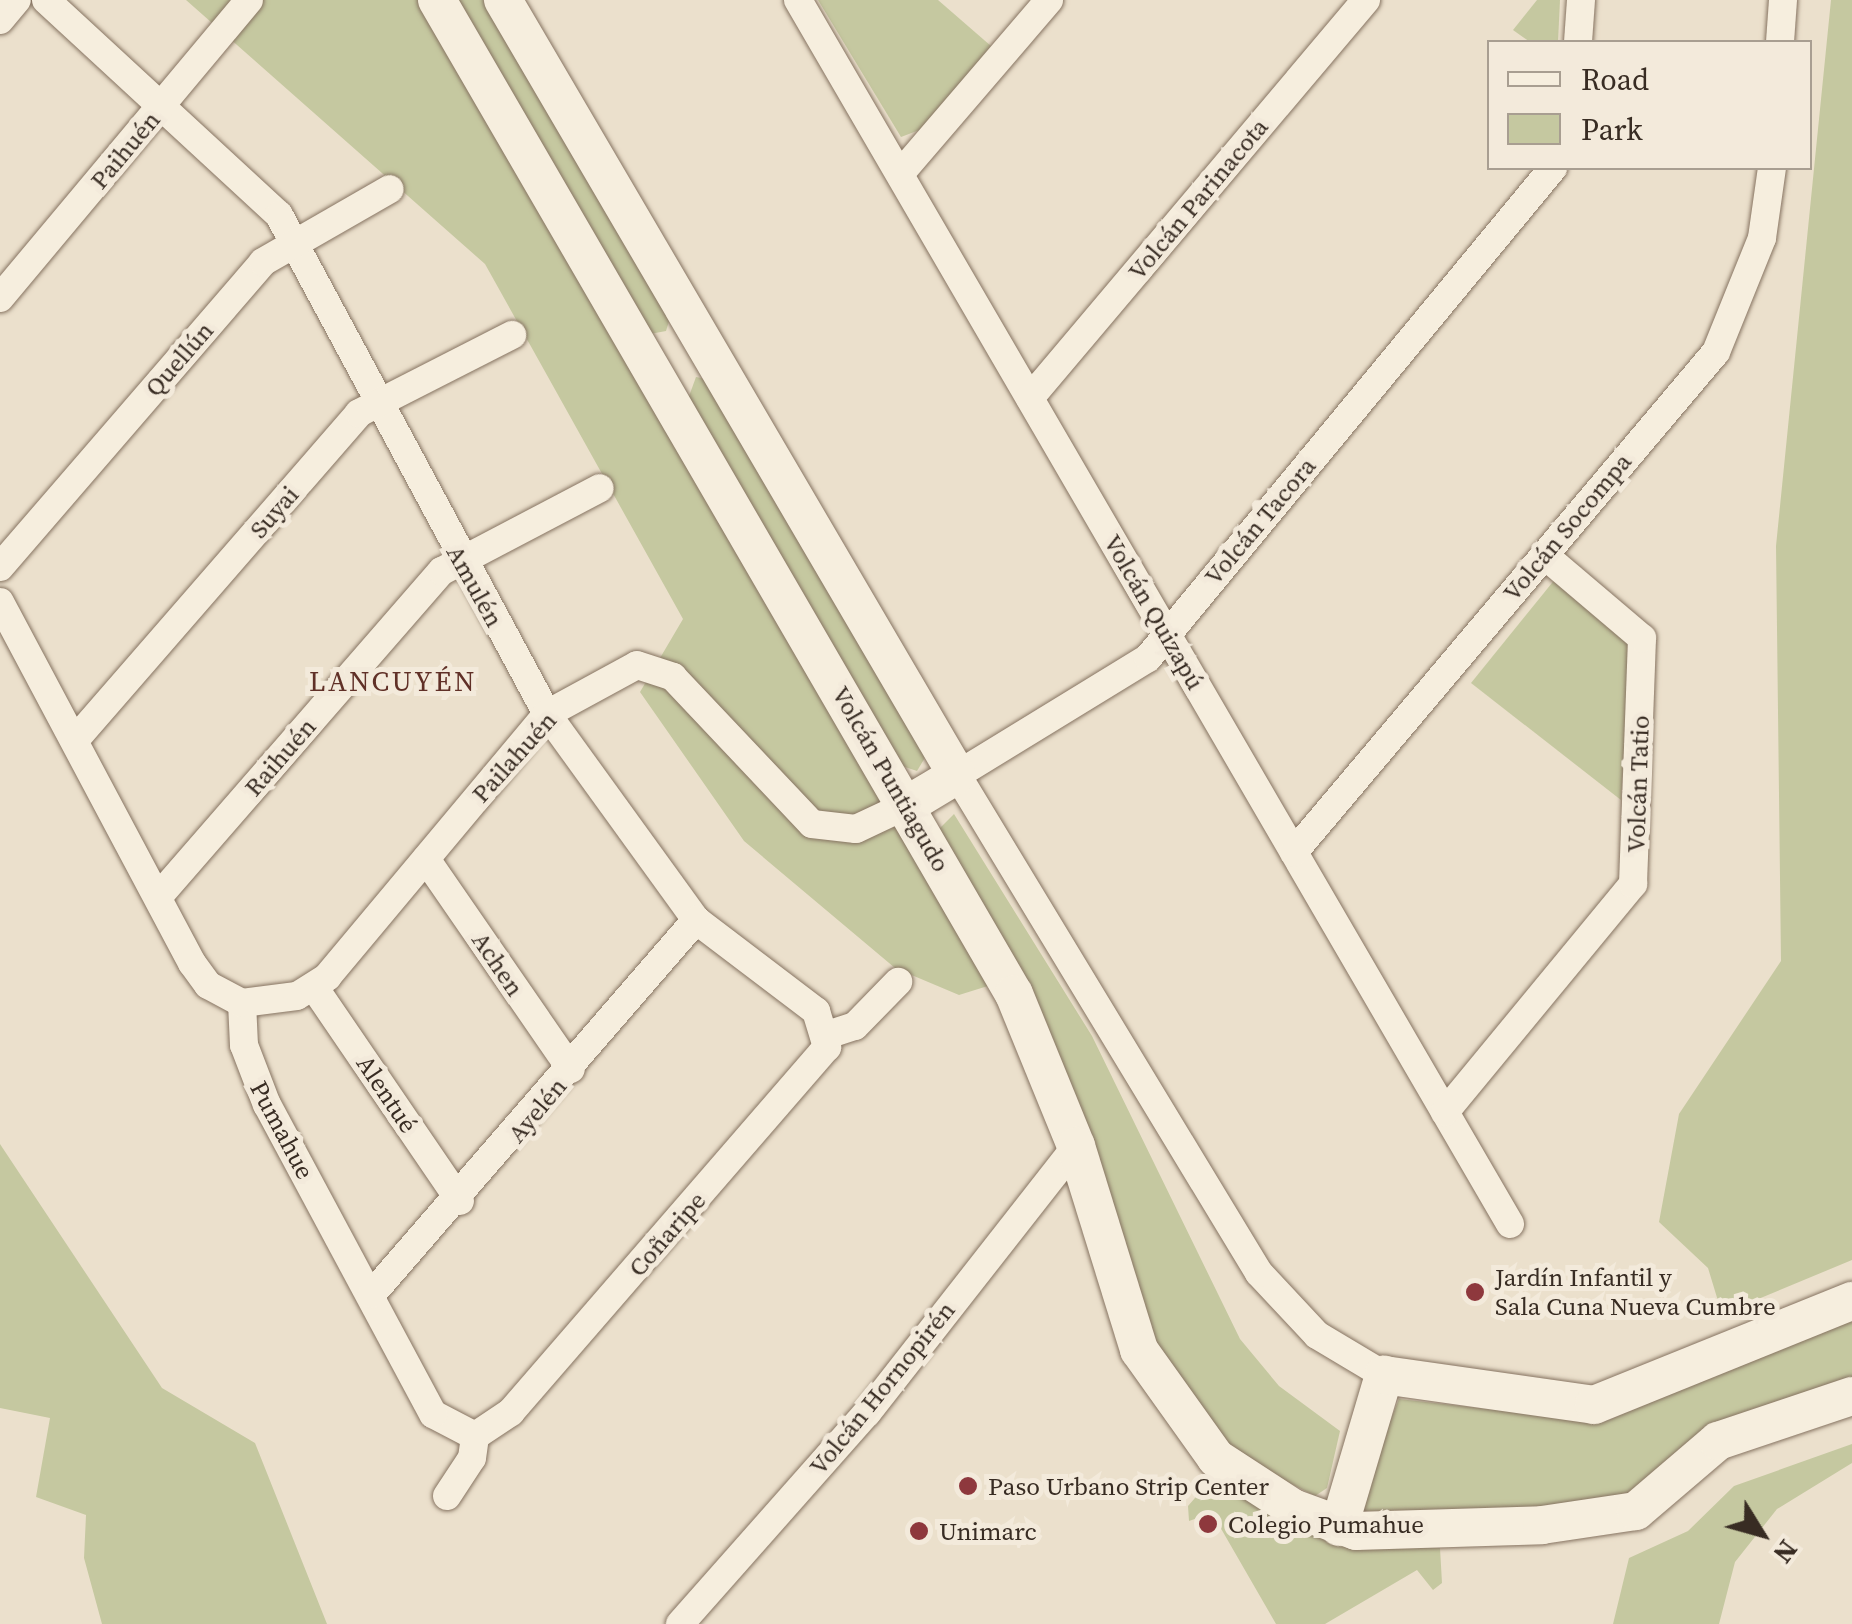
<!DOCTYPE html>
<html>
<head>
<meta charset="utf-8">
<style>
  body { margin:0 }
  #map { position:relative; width:1852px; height:1624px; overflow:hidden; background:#ebe0cc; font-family:"Source Serif 4",serif }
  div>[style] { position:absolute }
  .green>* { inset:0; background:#c5c8a0 }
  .roads { filter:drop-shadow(0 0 2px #867361) drop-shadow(0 0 2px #867361) }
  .minor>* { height:28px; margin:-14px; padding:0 14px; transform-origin:14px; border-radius:14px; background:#f6eede }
  .secondary>* { height:38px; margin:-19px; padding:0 19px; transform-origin:19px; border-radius:19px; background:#f6eede }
  .dots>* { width:28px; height:28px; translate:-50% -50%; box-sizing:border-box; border:5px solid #f3eadb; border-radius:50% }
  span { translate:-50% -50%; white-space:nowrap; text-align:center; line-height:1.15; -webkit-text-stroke:10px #f3eadb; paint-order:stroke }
  .street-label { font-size:25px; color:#382c23 }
  .poi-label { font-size:25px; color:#382c23 }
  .left { translate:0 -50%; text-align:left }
  .neighbourhood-label { font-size:28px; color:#603027; letter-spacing:2.5px }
  .legend { position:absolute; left:1487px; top:40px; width:325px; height:130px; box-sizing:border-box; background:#f3eadb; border:2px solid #a89e91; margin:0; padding:12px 18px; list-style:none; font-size:30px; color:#382c23 }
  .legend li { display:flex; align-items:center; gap:20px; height:50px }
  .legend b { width:50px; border:2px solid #a89e91 }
  .north { position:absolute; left:1712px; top:1484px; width:100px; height:100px; -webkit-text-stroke:8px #f3eadb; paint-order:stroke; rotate:127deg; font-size:28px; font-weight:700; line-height:40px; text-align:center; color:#382c23 }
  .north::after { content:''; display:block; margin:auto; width:35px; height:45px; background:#382c23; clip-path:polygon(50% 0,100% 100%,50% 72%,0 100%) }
</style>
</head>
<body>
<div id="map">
  <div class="green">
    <i style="clip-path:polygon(186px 0,421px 0,991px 985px,959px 995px,895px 968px,744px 841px,640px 692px,683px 619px,485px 264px)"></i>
    <i style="clip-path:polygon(455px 0,483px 0,670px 318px,666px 331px,650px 334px)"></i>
    <i style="clip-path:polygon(818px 0,938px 0,991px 46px,922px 129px,901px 137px)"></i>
    <i style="clip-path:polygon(1537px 0,1560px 0,1558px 42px,1530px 42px,1513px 30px)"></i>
    <i style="clip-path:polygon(1831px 0,1852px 0,1852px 1260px,1722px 1314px,1708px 1268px,1659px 1222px,1679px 1114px,1781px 961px,1776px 546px)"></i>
    <i style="clip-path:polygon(696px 377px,706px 379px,926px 756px,917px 771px,899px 765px,688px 399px)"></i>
    <i style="clip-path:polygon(1556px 578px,1631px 638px,1621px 800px,1471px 683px)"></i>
    <i style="clip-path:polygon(954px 814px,1092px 1036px,1240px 1339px,1279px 1386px,1340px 1431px,1327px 1488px,1315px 1496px,1237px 1456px,1168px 1378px,939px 829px)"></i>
    <i style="clip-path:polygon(0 1144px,162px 1388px,255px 1443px,327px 1624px,102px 1624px,84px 1558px,86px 1515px,36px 1497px,50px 1418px,0 1408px)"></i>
    <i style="clip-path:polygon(1852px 1317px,1852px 1382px,1606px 1508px,1364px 1511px,1361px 1493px,1399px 1399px,1604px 1422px)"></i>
    <i style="clip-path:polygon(1852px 1444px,1852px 1463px,1777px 1509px,1735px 1562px,1719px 1624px,1613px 1624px,1629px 1558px,1688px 1531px,1734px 1486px)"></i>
    <i style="clip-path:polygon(1215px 1475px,1366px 1548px,1440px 1548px,1442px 1583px,1433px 1590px,1417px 1570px,1325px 1624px,1276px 1624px,1212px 1513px,1189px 1521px,1188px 1506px)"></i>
  </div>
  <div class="roads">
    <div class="minor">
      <i style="left:46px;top:0;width:317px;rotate:42.7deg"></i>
      <i style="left:279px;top:215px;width:566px;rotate:61.76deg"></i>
      <i style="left:547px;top:714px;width:254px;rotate:54.1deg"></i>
      <i style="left:696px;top:920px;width:151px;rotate:37.2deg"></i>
      <i style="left:816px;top:1011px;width:38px;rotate:73deg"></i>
      <i style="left:827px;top:1047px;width:483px;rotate:130.9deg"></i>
      <i style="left:511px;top:1412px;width:43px;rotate:146.3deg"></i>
      <i style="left:475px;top:1436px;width:47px;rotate:-152.4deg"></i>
      <i style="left:433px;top:1414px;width:351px;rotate:-118.2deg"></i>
      <i style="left:267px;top:1105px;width:64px;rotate:-111deg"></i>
      <i style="left:244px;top:1045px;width:42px;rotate:-92.7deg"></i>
      <i style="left:798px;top:0;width:1416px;rotate:59.81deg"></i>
      <i style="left:0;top:20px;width:26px;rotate:-50deg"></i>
      <i style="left:1578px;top:42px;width:42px;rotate:-85.9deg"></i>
      <i style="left:1780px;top:42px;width:42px;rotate:-85.9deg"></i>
      <i style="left:900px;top:174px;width:229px;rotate:-49.4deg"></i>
      <i style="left:0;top:298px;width:388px;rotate:-50.1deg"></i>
      <i style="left:1030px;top:398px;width:521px;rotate:-49.83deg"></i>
      <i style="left:0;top:567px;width:403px;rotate:-49.2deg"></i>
      <i style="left:263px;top:262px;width:146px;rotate:-29.9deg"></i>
      <i style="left:0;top:602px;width:409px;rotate:62deg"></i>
      <i style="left:192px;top:963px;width:27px;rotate:54deg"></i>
      <i style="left:208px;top:985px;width:38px;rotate:28deg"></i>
      <i style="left:242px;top:1003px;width:55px;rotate:-7.3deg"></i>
      <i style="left:297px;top:996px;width:36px;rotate:-32deg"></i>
      <i style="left:327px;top:977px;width:343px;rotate:-50.1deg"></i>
      <i style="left:547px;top:714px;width:102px;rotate:-28.6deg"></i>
      <i style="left:637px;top:665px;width:38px;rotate:18deg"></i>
      <i style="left:673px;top:677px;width:202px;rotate:46.6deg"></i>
      <i style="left:812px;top:824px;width:44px;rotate:6.5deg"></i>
      <i style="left:856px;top:829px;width:56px;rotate:-25.2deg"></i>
      <i style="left:75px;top:740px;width:433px;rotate:-49deg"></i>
      <i style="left:359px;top:413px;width:172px;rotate:-27deg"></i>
      <i style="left:1294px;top:852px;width:654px;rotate:-49.84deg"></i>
      <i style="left:1716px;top:352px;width:123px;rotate:-68deg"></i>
      <i style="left:1762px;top:238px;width:71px;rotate:-81.9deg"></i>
      <i style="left:426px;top:859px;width:255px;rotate:55.4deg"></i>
      <i style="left:159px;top:896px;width:431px;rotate:-49deg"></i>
      <i style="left:442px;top:571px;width:178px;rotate:-27.7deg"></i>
      <i style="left:314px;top:987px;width:259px;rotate:55.7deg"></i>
      <i style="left:827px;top:1035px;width:29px;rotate:-18deg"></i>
      <i style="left:855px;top:1026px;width:62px;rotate:-45.7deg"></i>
      <i style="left:1445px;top:1112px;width:296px;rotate:-50.5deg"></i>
      <i style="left:1633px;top:884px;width:246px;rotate:-87.9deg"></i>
      <i style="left:1642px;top:638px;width:128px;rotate:-139.7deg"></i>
      <i style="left:372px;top:1294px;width:495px;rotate:-49.1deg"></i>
      <i style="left:1384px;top:1375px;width:78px;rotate:-149.2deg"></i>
      <i style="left:1317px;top:1335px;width:85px;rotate:-133.1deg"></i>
      <i style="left:1259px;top:1273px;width:582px;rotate:-121.23deg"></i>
      <i style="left:957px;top:775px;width:224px;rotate:-31.5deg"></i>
      <i style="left:1148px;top:658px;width:636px;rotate:-50.43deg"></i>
      <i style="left:447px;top:1496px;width:45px;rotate:-56.7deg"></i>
      <i style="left:472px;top:1458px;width:22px;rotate:-82deg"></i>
      <i style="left:680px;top:1624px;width:282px;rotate:-48.5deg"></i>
      <i style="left:867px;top:1413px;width:339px;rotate:-51.9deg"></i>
    </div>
    <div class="secondary">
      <i style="left:437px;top:0;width:1149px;rotate:59.87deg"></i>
      <i style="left:1014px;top:994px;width:164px;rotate:67.8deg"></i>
      <i style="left:1076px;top:1146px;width:214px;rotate:72.8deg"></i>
      <i style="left:1139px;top:1350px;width:133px;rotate:54.5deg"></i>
      <i style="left:1216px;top:1458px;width:92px;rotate:33deg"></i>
      <i style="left:1293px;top:1508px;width:67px;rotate:20.1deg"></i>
      <i style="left:1356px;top:1531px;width:186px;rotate:-1.8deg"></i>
      <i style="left:1542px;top:1525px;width:95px;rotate:-8.5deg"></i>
      <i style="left:1636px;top:1511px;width:108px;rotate:-40.5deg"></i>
      <i style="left:1718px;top:1441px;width:141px;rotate:-18.6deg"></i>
      <i style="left:503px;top:0;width:898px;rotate:59.64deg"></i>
      <i style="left:957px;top:775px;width:58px;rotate:149deg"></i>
      <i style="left:1339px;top:1527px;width:159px;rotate:-73.5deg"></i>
      <i style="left:1384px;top:1375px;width:212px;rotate:8.1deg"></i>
      <i style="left:1594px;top:1405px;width:278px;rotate:-22deg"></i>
    </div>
  </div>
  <div class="dots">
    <i style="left:1475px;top:1292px;background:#8e383d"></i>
    <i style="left:968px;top:1486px;background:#8e383d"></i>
    <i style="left:1208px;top:1524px;background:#8e383d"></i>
    <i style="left:919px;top:1531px;background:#8e383d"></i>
  </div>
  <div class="street-label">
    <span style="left:125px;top:150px;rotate:-50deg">Paihuén</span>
    <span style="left:1198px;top:199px;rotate:-50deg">Volcán Parinacota</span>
    <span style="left:179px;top:359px;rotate:-49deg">Quellún</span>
    <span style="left:274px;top:512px;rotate:-49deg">Suyai</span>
    <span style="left:1260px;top:521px;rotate:-50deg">Volcán Tacora</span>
    <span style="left:1567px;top:527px;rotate:-50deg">Volcán Socompa</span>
    <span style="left:475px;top:586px;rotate:61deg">Amulén</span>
    <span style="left:1154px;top:612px;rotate:60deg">Volcán Quizapú</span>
    <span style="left:280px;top:757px;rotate:-49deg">Raihuén</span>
    <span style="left:514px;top:757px;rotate:-48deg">Pailahuén</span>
    <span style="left:891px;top:779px;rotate:60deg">Volcán Puntiagudo</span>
    <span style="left:1638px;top:784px;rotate:-88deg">Volcán Tatio</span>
    <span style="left:498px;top:964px;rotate:56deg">Achen</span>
    <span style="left:387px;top:1094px;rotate:56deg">Alentué</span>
    <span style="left:537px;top:1110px;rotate:-50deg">Ayelén</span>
    <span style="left:282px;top:1130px;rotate:62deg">Pumahue</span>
    <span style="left:667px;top:1234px;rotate:-49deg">Coñaripe</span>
    <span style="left:882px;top:1388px;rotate:-51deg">Volcán Hornopirén</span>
  </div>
  <div class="poi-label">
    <span class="left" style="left:1495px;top:1292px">Jardín Infantil y<br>Sala Cuna Nueva Cumbre</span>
    <span class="left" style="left:988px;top:1486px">Paso Urbano Strip Center</span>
    <span class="left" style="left:1228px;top:1524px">Colegio Pumahue</span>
    <span class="left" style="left:939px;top:1531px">Unimarc</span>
  </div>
  <div class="neighbourhood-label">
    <span style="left:393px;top:681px">LANCUYÉN</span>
  </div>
  <ul class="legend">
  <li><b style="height:12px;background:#f6eede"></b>Road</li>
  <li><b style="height:28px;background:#c5c8a0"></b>Park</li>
  </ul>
  <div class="north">N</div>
</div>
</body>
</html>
